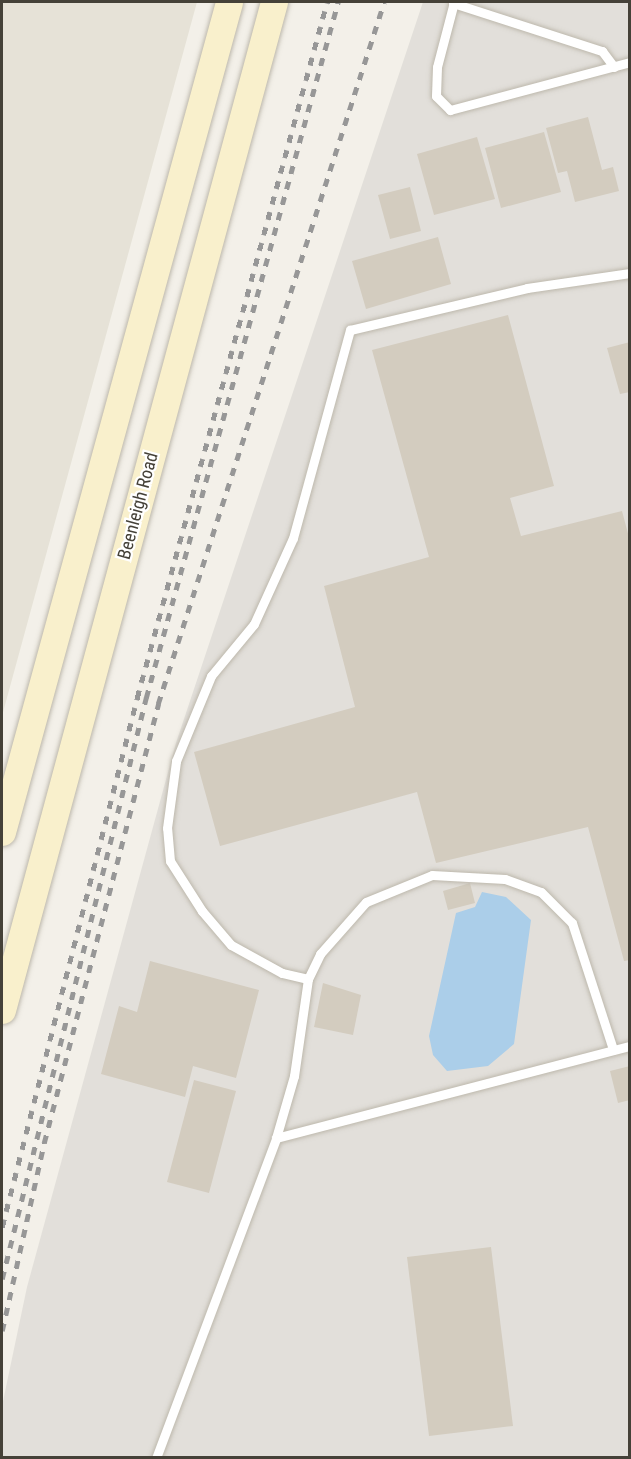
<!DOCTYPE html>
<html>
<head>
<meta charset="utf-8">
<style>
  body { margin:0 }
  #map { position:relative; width:631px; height:1459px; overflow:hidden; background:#f3f0e9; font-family:"Roboto Condensed",sans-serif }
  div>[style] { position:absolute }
  .residential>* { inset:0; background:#e6e2d7 }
  .industrial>* { inset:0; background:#e2dfda }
  .water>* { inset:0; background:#abcee9 }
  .building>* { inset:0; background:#d3ccbf }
  .roads { filter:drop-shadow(0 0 2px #bdb8ac) drop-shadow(0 0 2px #bdb8ac) }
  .service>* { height:9px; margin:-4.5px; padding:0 4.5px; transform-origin:4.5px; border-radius:4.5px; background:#fff }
  .secondary>* { height:27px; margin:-13.5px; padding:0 13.5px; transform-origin:13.5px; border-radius:13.5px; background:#f9f0cc }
  .rail>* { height:4.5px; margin-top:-2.25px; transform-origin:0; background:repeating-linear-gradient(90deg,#979797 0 8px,transparent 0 16px) }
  span { translate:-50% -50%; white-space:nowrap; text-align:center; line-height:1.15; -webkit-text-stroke:4.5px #fff; paint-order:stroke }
  .street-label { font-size:18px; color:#454138 }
  .frame { position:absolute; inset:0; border:3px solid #454138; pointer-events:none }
</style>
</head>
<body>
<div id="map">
  <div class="residential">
    <i style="clip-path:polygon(2px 2px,197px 2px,2px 716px)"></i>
  </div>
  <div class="industrial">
    <i style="clip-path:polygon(423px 2px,629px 2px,629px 1457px,2px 1458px,2px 1406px,27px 1287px,176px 743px)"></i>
  </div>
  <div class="water">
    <i style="clip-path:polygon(482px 892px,506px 897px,531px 920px,514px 1044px,488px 1066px,447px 1071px,433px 1055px,429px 1036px,456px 913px,475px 907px)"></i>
  </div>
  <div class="building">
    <i style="clip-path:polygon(588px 117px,602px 170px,613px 167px,619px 191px,575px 202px,567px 171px,558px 173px,546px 128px)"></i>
    <i style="clip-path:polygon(544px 132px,561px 192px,501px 208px,485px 148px)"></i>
    <i style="clip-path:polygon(477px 137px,495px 199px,434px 215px,417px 154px)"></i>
    <i style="clip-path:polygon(410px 187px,421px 231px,390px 239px,378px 195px)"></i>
    <i style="clip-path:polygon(438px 237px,451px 284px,366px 309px,352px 261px)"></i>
    <i style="clip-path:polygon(508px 315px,554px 486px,510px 498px,521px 536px,622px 511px,630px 541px,630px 960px,624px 961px,588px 827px,436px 863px,417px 792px,220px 846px,194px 752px,355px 707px,324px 586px,429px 557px,372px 350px)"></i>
    <i style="clip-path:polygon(630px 342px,630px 392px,620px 394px,607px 348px)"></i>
    <i style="clip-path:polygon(470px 883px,475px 903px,448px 910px,443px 891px)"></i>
    <i style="clip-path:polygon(150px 961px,259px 990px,236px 1078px,193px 1066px,185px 1097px,101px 1074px,119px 1006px,137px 1012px)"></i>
    <i style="clip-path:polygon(323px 983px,361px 995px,353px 1035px,314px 1027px)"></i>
    <i style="clip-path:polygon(630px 1066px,630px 1100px,618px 1103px,610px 1071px)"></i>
    <i style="clip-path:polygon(194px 1080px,236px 1091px,209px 1193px,167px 1182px)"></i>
    <i style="clip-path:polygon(491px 1247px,513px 1426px,429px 1436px,407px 1257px)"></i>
  </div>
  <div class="roads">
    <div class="service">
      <i style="left:454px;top:2px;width:67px;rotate:104.7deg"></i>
      <i style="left:437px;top:67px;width:29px;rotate:92deg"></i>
      <i style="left:436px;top:96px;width:20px;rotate:45deg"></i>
      <i style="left:450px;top:110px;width:186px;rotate:-14.9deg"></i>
      <i style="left:453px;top:3px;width:157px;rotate:17.9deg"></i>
      <i style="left:602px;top:51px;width:20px;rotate:53deg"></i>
      <i style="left:308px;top:979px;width:27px;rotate:-167deg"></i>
      <i style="left:282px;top:973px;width:58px;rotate:-151.2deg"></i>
      <i style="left:231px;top:945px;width:45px;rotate:-130.5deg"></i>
      <i style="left:202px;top:911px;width:59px;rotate:-122.6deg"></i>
      <i style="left:170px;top:861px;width:33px;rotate:-95deg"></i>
      <i style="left:167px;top:828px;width:68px;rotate:-82.3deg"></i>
      <i style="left:176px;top:761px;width:92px;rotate:-67.6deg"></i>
      <i style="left:211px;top:676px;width:67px;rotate:-50.4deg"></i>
      <i style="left:254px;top:624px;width:94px;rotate:-65.6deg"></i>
      <i style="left:293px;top:538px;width:216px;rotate:-74.7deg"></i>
      <i style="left:350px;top:330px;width:182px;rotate:-13.3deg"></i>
      <i style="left:527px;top:288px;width:104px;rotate:-8.3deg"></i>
      <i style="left:276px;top:1138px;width:65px;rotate:-73.8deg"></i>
      <i style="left:294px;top:1076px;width:98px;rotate:-81.8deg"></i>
      <i style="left:308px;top:979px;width:28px;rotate:-64deg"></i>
      <i style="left:320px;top:954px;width:69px;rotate:-48.5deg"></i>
      <i style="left:366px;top:902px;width:71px;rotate:-22.2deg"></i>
      <i style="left:432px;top:875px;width:73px;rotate:3.1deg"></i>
      <i style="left:505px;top:879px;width:38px;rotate:20deg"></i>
      <i style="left:541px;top:892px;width:44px;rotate:45deg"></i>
      <i style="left:572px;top:923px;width:133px;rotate:72deg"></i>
      <i style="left:156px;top:1458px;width:342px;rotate:-69.4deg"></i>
      <i style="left:276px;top:1138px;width:366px;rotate:-14.6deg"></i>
    </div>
    <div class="secondary">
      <i style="left:2px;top:832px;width:860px;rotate:-74.7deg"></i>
      <i style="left:2px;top:1010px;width:1044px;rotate:-74.9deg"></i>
    </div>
  </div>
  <div class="rail">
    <i style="left:2px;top:1227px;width:546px;rotate:-75.68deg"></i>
    <i style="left:137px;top:698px;width:721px;rotate:-74.73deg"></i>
    <i style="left:2px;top:1279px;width:599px;rotate:-76.08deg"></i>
    <i style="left:146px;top:698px;width:722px;rotate:-74.58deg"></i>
    <i style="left:2px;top:1331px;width:193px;rotate:-77.4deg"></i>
    <i style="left:44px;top:1143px;width:454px;rotate:-75.4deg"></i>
    <i style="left:158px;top:704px;width:737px;rotate:-72.15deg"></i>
  </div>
  <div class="street-label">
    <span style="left:138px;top:506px;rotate:-75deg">Beenleigh Road</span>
  </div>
  <div class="frame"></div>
</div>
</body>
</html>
